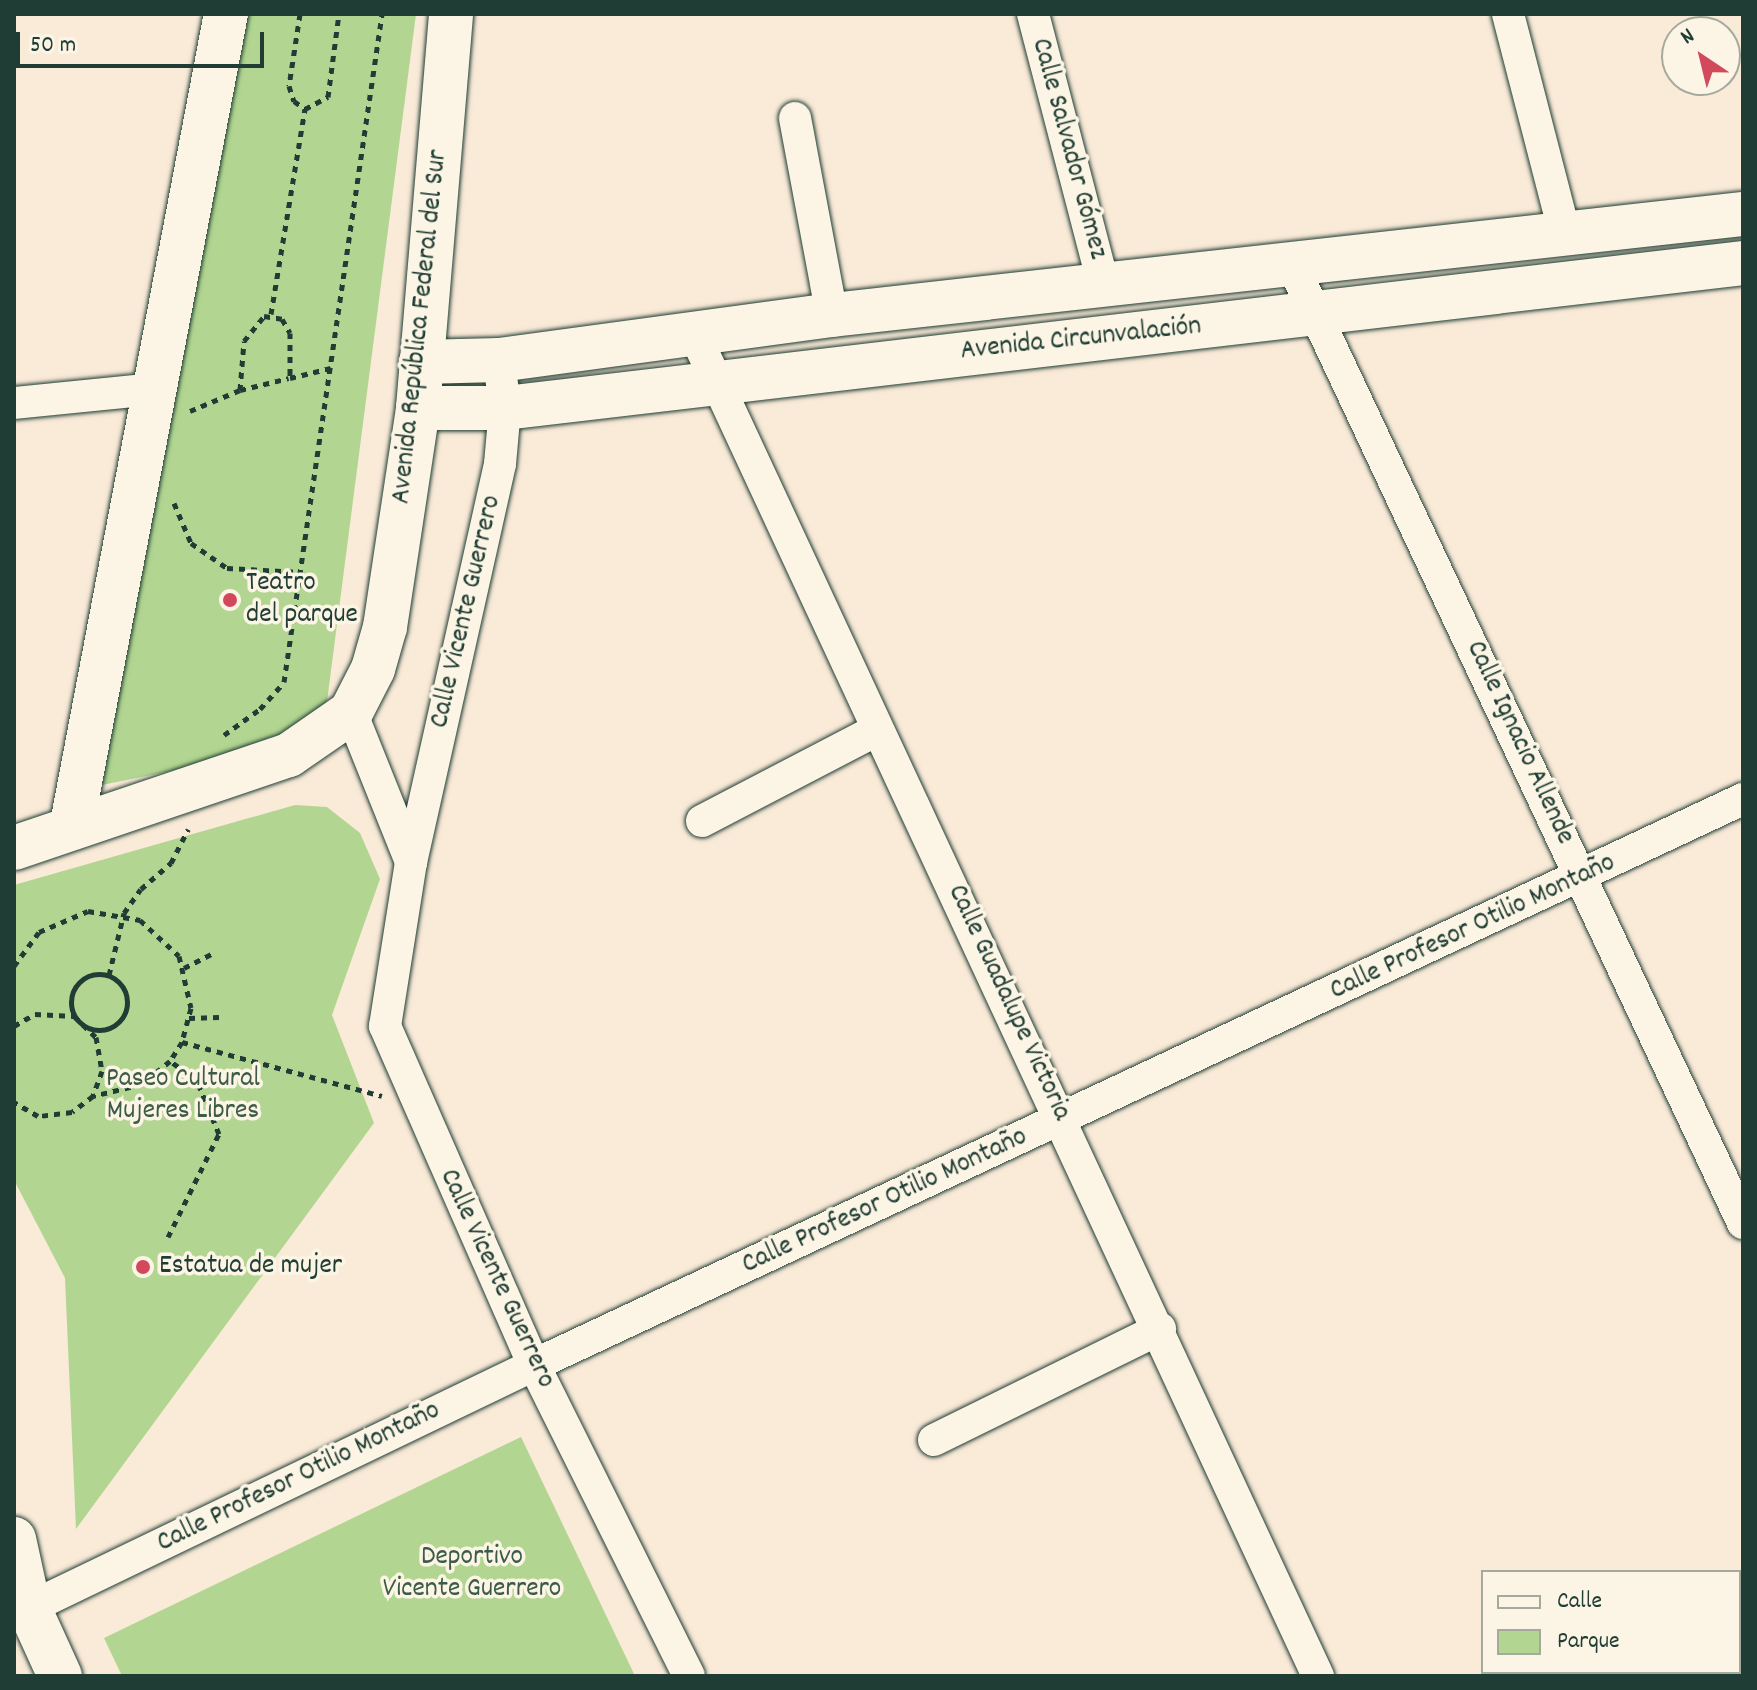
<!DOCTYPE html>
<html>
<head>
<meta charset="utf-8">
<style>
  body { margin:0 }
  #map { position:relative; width:1757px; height:1690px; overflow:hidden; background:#faead8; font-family:Dekko,sans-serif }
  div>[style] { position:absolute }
  .green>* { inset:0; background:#b2d691 }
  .path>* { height:5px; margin-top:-2.5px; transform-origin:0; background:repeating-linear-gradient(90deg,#1f3d34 0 6px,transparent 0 12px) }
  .path>.ring { margin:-2.5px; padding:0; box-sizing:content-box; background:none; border:5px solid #1f3d34; border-radius:50% }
  .roads { filter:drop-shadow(0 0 2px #1f3d34) drop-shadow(0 0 2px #1f3d34) }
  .street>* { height:32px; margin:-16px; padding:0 16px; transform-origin:16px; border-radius:16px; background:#fcf5e5 }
  .secondary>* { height:44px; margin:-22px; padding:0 22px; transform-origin:22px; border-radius:22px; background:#fcf5e5 }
  .primary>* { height:44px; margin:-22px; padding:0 22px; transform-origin:22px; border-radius:22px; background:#fcf5e5 }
  .dots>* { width:22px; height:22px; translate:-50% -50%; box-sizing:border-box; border:4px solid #fcf5e5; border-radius:50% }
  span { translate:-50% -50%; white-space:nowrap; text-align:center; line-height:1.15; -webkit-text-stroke:7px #fcf5e5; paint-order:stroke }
  .street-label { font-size:28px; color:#1f3d34 }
  .poi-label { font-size:28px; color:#1f3d34 }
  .left { translate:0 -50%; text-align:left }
  .park-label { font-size:28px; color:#3c5c47 }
  .frame { position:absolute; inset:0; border:16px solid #1f3d34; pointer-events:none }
  .legend { position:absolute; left:1481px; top:1570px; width:260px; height:104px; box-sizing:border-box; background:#fcf5e5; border:2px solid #a4ab9e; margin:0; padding:10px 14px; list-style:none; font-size:24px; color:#1f3d34 }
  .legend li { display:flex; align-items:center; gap:16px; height:40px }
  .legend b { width:40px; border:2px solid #a4ab9e }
  .north { position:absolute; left:1661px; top:16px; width:80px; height:80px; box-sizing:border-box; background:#fcf5e5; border:2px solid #a4ab9e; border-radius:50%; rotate:325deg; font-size:22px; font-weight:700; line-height:32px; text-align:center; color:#1f3d34 }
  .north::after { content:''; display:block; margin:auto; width:28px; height:36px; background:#d1495b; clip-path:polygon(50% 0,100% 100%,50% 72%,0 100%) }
  .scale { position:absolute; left:16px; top:32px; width:248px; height:36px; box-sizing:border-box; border:4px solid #1f3d34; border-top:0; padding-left:10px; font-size:24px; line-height:28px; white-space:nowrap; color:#1f3d34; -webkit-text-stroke:6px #fcf5e5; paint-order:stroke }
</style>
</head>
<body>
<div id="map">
  <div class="green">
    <i style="clip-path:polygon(238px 14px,416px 14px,325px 717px,206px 764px,92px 787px)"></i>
    <i style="clip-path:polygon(295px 805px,327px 807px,360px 833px,380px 879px,332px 1015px,374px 1123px,76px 1529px,65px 1278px,14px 1180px,14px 885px)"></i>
    <i style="clip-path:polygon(521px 1437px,635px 1676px,122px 1676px,104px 1638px)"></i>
  </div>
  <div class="path">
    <i style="left:300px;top:14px;width:73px;rotate:98.7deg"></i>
    <i style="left:289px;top:86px;width:16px;rotate:72deg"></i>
    <i style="left:294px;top:101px;width:14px;rotate:36deg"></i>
    <i style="left:305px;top:109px;width:26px;rotate:-28deg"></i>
    <i style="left:328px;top:97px;width:84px;rotate:-82.5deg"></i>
    <i style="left:271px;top:314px;width:208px;rotate:-80.6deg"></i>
    <i style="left:240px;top:390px;width:50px;rotate:-13.8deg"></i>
    <i style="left:190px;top:411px;width:54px;rotate:-22.8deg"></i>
    <i style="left:240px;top:390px;width:49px;rotate:-85.3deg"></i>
    <i style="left:244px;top:341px;width:32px;rotate:-51deg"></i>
    <i style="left:264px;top:316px;width:18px;rotate:9deg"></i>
    <i style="left:282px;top:319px;width:16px;rotate:60deg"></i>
    <i style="left:290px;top:333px;width:45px;rotate:90deg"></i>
    <i style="left:290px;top:378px;width:42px;rotate:-13.7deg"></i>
    <i style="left:174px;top:503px;width:43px;rotate:67deg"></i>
    <i style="left:191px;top:543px;width:44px;rotate:34.8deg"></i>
    <i style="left:227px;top:568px;width:74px;rotate:3.1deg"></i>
    <i style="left:224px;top:735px;width:44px;rotate:-35.8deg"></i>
    <i style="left:260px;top:709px;width:36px;rotate:-48deg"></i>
    <i style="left:284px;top:682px;width:675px;rotate:-81.65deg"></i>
    <i style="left:14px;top:966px;width:42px;rotate:-53.7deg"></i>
    <i style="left:39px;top:932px;width:53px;rotate:-23.2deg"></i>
    <i style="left:88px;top:911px;width:53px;rotate:9.8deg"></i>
    <i style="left:140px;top:920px;width:53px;rotate:42.7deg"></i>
    <i style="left:179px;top:956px;width:53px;rotate:77deg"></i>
    <i style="left:191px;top:1008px;width:35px;rotate:105deg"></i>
    <i style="left:182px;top:1042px;width:22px;rotate:122deg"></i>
    <i style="left:170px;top:1061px;width:36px;rotate:141deg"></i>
    <i style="left:142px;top:1084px;width:50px;rotate:166.2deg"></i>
    <i style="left:184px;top:968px;width:34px;rotate:-27deg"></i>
    <i class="ring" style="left:71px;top:974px;width:51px;height:51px"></i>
    <i style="left:109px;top:975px;width:64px;rotate:-76.4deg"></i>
    <i style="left:124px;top:913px;width:29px;rotate:-55deg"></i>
    <i style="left:141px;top:889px;width:40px;rotate:-41deg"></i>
    <i style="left:171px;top:863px;width:38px;rotate:-63deg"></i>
    <i style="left:189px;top:1018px;width:30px;rotate:-2deg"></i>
    <i style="left:14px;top:1026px;width:24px;rotate:-30deg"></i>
    <i style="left:35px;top:1014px;width:39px;rotate:3deg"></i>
    <i style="left:74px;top:1016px;width:30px;rotate:44deg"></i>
    <i style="left:96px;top:1037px;width:35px;rotate:80deg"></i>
    <i style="left:102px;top:1071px;width:27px;rotate:110deg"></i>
    <i style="left:93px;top:1096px;width:26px;rotate:143deg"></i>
    <i style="left:72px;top:1112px;width:34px;rotate:173deg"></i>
    <i style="left:38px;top:1116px;width:28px;rotate:-150deg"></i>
    <i style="left:182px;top:1042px;width:207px;rotate:15.1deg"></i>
    <i style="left:168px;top:1237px;width:115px;rotate:-63.7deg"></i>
    <i style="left:219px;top:1134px;width:57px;rotate:-112.5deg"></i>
    <i style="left:197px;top:1081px;width:34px;rotate:-143deg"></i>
  </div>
  <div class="roads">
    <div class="street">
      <i style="left:1033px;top:14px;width:278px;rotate:75.4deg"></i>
      <i style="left:1508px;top:14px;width:228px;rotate:75.5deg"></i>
      <i style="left:795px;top:118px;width:200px;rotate:79.4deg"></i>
      <i style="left:1292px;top:264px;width:1060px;rotate:64.81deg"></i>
      <i style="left:694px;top:333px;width:1481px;rotate:65.08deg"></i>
      <i style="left:499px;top:360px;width:48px;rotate:82.9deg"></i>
      <i style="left:505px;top:408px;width:56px;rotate:95.1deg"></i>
      <i style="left:500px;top:464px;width:408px;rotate:102.6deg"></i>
      <i style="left:411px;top:862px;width:166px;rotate:99deg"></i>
      <i style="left:385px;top:1026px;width:370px;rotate:66.3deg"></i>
      <i style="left:534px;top:1365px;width:347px;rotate:63.5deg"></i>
      <i style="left:14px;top:403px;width:141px;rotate:-5.7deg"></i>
      <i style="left:351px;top:712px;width:162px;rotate:68.2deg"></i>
      <i style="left:702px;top:821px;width:197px;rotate:-27.5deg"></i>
      <i style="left:934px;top:1440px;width:252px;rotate:-26.2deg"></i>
      <i style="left:29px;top:1608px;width:560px;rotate:-25.7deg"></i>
      <i style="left:534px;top:1365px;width:1335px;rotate:-25.09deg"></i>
      <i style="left:1535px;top:1676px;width:9px;rotate:-27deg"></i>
    </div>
    <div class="secondary">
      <i style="left:421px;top:362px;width:78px;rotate:-1.5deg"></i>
      <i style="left:499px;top:360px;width:336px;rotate:-7.7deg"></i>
      <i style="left:832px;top:315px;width:917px;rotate:-6.33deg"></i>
      <i style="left:418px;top:408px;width:87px"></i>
      <i style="left:505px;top:408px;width:1246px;rotate:-6.68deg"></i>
      <i style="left:72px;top:824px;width:825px;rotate:-79.24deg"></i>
      <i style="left:14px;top:848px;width:290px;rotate:-18.7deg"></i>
      <i style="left:289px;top:755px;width:75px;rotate:-34.7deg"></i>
      <i style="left:351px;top:712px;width:48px;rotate:-62.9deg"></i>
      <i style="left:373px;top:669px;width:44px;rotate:-74.1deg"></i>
      <i style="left:385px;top:627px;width:221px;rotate:-81.4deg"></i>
      <i style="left:418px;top:408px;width:395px;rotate:-85.2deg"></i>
    </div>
    <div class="primary">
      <i style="left:14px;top:1539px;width:71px;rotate:77.7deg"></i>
      <i style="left:29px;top:1608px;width:75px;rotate:65.5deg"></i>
    </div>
  </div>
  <div class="dots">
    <i style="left:230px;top:600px;background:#d1495b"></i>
    <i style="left:143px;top:1267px;background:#d1495b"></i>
  </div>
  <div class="street-label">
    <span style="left:1068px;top:149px;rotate:75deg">Calle Salvador Gómez</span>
    <span style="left:421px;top:327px;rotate:-84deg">Avenida República Federal del Sur</span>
    <span style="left:1081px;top:340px;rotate:-6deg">Avenida Circunvalación</span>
    <span style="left:467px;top:612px;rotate:-77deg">Calle Vicente Guerrero</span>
    <span style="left:1519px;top:743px;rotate:65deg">Calle Ignacio Allende</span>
    <span style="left:1473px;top:928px;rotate:-25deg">Calle Profesor Otilio Montaño</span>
    <span style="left:1008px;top:1003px;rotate:65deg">Calle Guadalupe Victoria</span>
    <span style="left:885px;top:1202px;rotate:-25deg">Calle Profesor Otilio Montaño</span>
    <span style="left:496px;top:1279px;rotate:65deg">Calle Vicente Guerrero</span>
    <span style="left:299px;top:1478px;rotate:-26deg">Calle Profesor Otilio Montaño</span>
  </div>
  <div class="poi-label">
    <span class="left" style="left:246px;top:600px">Teatro<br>del parque</span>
    <span class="left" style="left:159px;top:1267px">Estatua de mujer</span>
  </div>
  <div class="park-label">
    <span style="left:183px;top:1096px">Paseo Cultural<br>Mujeres Libres</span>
    <span style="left:472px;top:1574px">Deportivo<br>Vicente Guerrero</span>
  </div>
  <div class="frame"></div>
  <ul class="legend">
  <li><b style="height:10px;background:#fcf5e5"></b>Calle</li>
  <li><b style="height:22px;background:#b2d691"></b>Parque</li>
  </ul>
  <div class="north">N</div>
  <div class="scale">50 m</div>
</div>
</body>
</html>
